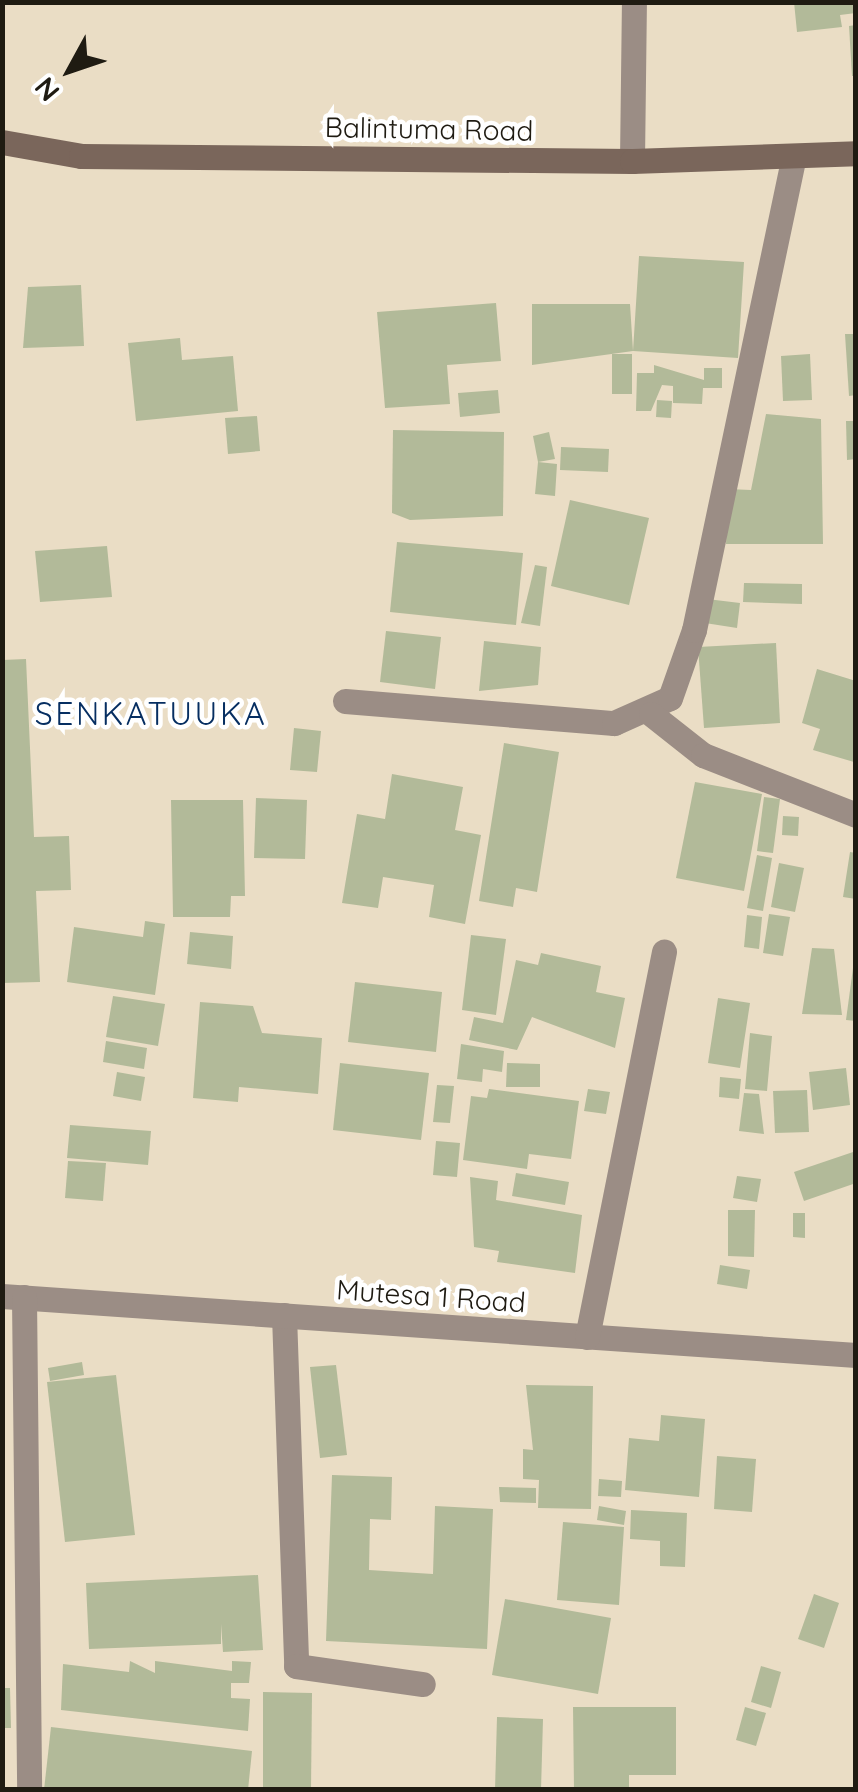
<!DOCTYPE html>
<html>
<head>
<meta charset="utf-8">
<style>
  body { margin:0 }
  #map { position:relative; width:858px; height:1792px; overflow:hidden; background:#eaddc5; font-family:Quicksand,sans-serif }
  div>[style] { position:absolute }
  .building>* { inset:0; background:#b2ba99 }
  .service>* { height:25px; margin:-12.5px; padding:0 12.5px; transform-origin:12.5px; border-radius:12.5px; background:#9b8d85 }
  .minor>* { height:25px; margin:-12.5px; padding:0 12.5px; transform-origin:12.5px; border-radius:12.5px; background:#9b8d85 }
  .secondary>* { height:25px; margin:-12.5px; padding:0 12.5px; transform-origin:12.5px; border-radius:12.5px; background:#7a665b }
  span { translate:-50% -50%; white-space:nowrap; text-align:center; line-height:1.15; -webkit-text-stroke:9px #fff; paint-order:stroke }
  .street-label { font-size:28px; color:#1f1b12 }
  .quarter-label { font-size:32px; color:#062e61; letter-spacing:2.5px }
  .frame { position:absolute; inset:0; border:5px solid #1f1b12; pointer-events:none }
  .north { position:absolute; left:20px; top:20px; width:100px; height:100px; -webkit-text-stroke:8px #fff; paint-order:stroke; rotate:230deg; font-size:28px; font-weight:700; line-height:40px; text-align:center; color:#1f1b12 }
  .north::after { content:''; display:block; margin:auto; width:35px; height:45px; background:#1f1b12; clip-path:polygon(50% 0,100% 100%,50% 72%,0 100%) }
</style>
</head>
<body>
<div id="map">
  <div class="building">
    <i style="clip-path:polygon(794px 2px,856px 2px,856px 13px,840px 15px,842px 27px,797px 32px)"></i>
    <i style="clip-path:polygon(856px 25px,856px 76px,852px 76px,849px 26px)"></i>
    <i style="clip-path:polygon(639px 256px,744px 262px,738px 358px,633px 351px,532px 365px,532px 304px,630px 304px,633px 351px)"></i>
    <i style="clip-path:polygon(81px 285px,84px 346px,23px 348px,28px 287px)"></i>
    <i style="clip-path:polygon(496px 303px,501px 361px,447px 365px,450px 404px,385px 408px,377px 312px)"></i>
    <i style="clip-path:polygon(845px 334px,856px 334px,856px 395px,849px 396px)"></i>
    <i style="clip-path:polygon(180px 338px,182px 360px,233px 356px,238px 411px,136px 421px,128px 343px)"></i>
    <i style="clip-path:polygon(612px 354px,632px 354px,632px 394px,612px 394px)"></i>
    <i style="clip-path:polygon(810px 354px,812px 400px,783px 401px,781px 356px)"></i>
    <i style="clip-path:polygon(654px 365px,704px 380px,704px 368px,722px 368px,722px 388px,703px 388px,702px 404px,673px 403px,673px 386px,662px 385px,651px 411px,636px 411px,637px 373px,654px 373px)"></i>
    <i style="clip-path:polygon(498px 390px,500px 413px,460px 417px,458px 393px)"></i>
    <i style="clip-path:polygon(657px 400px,672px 401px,671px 418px,656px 417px)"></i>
    <i style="clip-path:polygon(766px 414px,821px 419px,823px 544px,726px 544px,728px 489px,751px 490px)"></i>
    <i style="clip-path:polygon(257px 416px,260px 451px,228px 454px,225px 418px)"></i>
    <i style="clip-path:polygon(846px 421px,856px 421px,856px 459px,847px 460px)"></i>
    <i style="clip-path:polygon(393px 430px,504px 432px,503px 516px,410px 520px,392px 513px)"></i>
    <i style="clip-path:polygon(549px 432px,555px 459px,538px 462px,533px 436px)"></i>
    <i style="clip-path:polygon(561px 447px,609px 449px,608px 472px,560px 470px)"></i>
    <i style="clip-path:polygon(538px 462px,557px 464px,555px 496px,535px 494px)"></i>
    <i style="clip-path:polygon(570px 500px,649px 518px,629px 605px,551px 586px)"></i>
    <i style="clip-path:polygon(397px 542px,523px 553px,516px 625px,390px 612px)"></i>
    <i style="clip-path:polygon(107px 546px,112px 597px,40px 602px,35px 551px)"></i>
    <i style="clip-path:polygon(535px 565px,547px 567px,540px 626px,521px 623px)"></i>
    <i style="clip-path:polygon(744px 583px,802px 584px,802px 604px,743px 602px)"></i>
    <i style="clip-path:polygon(707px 599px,740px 603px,737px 628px,705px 623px)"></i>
    <i style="clip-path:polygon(386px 631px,441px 637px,435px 689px,380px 682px)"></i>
    <i style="clip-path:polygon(484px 641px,541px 647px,538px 685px,479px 691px)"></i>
    <i style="clip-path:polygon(776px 643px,780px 723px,704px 728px,698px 647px)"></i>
    <i style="clip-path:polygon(26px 659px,34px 837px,69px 836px,71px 890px,36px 891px,40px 982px,2px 983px,2px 660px)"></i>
    <i style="clip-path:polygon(817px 669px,856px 681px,854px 762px,813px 750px,820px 729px,802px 723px)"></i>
    <i style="clip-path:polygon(294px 728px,321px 731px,317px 772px,290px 770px)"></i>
    <i style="clip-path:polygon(504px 743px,559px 752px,537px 892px,516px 888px,513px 907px,479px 901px)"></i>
    <i style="clip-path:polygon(392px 774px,463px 787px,455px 830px,481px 835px,465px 924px,429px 917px,434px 885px,383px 877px,378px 908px,342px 903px,357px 814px,385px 819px)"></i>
    <i style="clip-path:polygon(695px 782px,762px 794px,744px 891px,676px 878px)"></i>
    <i style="clip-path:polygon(764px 797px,780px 799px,773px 853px,757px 851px)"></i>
    <i style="clip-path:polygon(256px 798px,307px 800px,305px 859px,254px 858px)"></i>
    <i style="clip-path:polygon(171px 800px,243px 800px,245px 896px,231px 896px,230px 917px,173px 917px)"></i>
    <i style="clip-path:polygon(783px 816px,799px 817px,798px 836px,782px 835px)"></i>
    <i style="clip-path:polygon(850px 852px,856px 853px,856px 899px,843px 897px)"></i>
    <i style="clip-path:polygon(757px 855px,772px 858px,763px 911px,747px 908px)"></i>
    <i style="clip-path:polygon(779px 863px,804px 868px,795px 912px,771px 907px)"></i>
    <i style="clip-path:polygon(769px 914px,790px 917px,783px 956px,763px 953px)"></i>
    <i style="clip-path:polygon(747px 915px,762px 917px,759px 949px,744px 947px)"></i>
    <i style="clip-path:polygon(145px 921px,165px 924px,155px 995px,67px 982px,74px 927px,143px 937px)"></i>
    <i style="clip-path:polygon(190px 932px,233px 936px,231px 969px,187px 964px)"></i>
    <i style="clip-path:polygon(471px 935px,506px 939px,496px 1015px,462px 1010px)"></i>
    <i style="clip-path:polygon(856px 946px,856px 1021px,846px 1020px)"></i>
    <i style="clip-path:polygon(812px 948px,834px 949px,842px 1015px,802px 1014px)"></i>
    <i style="clip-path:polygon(541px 953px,601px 966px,596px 992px,625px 998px,615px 1048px,532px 1017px,517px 1050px,469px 1040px,474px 1017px,503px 1023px,516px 960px,538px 965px)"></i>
    <i style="clip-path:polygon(355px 982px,442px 992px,436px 1052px,348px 1042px)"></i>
    <i style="clip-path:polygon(113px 996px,165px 1004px,158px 1046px,106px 1037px)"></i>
    <i style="clip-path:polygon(718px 998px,750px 1003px,740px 1068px,708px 1063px)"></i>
    <i style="clip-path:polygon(200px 1002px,253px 1006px,262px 1033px,322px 1038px,318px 1094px,239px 1087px,238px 1102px,193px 1098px)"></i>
    <i style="clip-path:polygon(750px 1033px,772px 1036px,767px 1091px,745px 1089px)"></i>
    <i style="clip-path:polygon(106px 1041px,147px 1048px,144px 1069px,103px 1062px)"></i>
    <i style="clip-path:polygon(461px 1044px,504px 1051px,502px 1072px,483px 1069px,482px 1082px,457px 1079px)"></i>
    <i style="clip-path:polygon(340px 1063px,429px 1073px,421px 1140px,333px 1130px)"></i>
    <i style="clip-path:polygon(507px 1063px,540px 1064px,540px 1087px,506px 1087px)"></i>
    <i style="clip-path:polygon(846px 1068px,850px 1105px,813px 1110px,809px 1072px)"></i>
    <i style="clip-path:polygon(117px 1072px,145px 1077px,141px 1101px,113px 1096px)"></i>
    <i style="clip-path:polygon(720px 1077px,741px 1079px,739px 1099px,719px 1097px)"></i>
    <i style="clip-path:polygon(437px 1085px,454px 1086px,450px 1123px,433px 1122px)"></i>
    <i style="clip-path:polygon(489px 1089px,579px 1101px,571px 1159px,529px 1154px,527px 1169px,463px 1160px,471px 1096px,487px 1098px)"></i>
    <i style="clip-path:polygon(588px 1089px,610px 1092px,606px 1114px,584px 1111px)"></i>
    <i style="clip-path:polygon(807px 1090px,809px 1132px,775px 1133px,773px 1091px)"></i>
    <i style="clip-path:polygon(744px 1093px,759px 1094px,764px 1134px,739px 1131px)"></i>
    <i style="clip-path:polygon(70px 1125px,151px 1131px,148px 1165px,67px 1158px)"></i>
    <i style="clip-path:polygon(436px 1141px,460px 1143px,457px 1177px,433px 1175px)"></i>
    <i style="clip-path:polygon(856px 1151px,856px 1183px,804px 1201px,794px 1172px)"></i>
    <i style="clip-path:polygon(68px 1161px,106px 1163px,103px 1201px,65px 1198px)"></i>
    <i style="clip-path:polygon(516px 1173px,569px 1182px,565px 1205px,512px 1196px)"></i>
    <i style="clip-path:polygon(737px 1176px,761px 1179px,757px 1202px,733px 1198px)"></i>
    <i style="clip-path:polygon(470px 1177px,498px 1181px,496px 1200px,582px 1215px,575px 1273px,497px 1262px,499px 1251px,474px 1247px)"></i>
    <i style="clip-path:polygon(728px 1210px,755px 1210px,754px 1257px,728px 1256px)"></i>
    <i style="clip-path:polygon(793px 1213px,805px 1213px,805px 1238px,793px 1237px)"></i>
    <i style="clip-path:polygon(720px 1265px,750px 1270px,747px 1289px,717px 1284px)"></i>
    <i style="clip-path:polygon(82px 1362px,84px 1375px,50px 1381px,48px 1368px)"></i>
    <i style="clip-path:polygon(336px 1365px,347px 1455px,320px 1458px,310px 1367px)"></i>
    <i style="clip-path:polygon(116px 1375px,135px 1535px,65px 1542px,47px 1382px)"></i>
    <i style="clip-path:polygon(526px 1385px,593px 1386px,591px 1509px,538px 1508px,539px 1480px,523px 1479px,523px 1449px,533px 1450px)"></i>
    <i style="clip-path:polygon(661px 1415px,705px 1419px,699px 1497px,625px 1490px,629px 1438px,659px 1441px)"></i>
    <i style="clip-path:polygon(717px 1456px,756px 1459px,752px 1512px,714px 1509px)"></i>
    <i style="clip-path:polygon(332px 1475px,392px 1477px,391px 1520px,370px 1519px,369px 1570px,433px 1574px,435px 1506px,493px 1509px,487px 1649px,326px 1641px)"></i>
    <i style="clip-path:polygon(599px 1479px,622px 1481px,621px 1497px,598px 1496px)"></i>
    <i style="clip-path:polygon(499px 1487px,536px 1488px,536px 1503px,500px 1502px)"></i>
    <i style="clip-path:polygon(599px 1506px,626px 1511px,624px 1525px,597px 1520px)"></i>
    <i style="clip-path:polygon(631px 1510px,687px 1513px,685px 1567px,660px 1566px,660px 1541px,630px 1539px)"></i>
    <i style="clip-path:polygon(563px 1522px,624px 1527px,619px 1605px,557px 1600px)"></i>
    <i style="clip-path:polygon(258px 1575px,263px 1650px,223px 1652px,221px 1624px,221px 1644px,89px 1649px,86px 1583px)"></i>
    <i style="clip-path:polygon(814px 1594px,839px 1603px,824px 1648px,798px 1639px)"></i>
    <i style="clip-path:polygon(505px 1599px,611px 1618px,598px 1694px,492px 1675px)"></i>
    <i style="clip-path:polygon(130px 1661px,155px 1673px,155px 1661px,232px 1671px,232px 1661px,251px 1662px,249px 1683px,231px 1683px,231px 1698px,250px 1699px,248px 1731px,61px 1710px,63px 1664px,129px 1672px)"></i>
    <i style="clip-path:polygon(761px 1666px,781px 1672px,771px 1708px,751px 1702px)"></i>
    <i style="clip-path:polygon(2px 1688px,10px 1688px,11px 1728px,2px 1728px)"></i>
    <i style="clip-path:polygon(263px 1692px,312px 1693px,311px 1790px,263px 1790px)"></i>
    <i style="clip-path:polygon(573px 1707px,676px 1707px,676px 1775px,629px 1775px,629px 1790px,574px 1790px)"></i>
    <i style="clip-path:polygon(745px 1707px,766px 1713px,756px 1746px,736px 1740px)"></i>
    <i style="clip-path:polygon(497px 1717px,543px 1719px,541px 1790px,495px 1790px)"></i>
    <i style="clip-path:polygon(51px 1727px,252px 1751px,248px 1790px,44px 1790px)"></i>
  </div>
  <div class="service">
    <i style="left:284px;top:1315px;width:351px;rotate:88deg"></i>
    <i style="left:296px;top:1666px;width:128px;rotate:8.1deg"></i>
  </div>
  <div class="minor">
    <i style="left:632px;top:161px;width:159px;rotate:-89.3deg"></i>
    <i style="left:345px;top:701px;width:270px;rotate:4.7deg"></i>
    <i style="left:614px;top:723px;width:61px;rotate:-24.1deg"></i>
    <i style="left:670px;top:698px;width:72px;rotate:-70.6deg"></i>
    <i style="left:694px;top:630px;width:483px;rotate:-78.1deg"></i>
    <i style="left:651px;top:714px;width:66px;rotate:38.3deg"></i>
    <i style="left:703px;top:755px;width:164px;rotate:21.4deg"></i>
    <i style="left:2px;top:1296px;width:856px;rotate:3.95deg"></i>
    <i style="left:24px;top:1297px;width:493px;rotate:89.4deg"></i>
    <i style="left:587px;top:1337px;width:393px;rotate:-78.7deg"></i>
  </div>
  <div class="secondary">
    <i style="left:2px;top:142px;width:80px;rotate:10deg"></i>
    <i style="left:81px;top:156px;width:551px;rotate:0.52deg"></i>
    <i style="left:632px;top:161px;width:224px;rotate:-2deg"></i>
  </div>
  <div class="street-label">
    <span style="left:429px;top:129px;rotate:1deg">Balintuma Road</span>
    <span style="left:431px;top:1296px;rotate:4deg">Mutesa 1 Road</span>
  </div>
  <div class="quarter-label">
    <span style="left:151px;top:713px">SENKATUUKA</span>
  </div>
  <div class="frame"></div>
  <div class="north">N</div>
</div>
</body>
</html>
